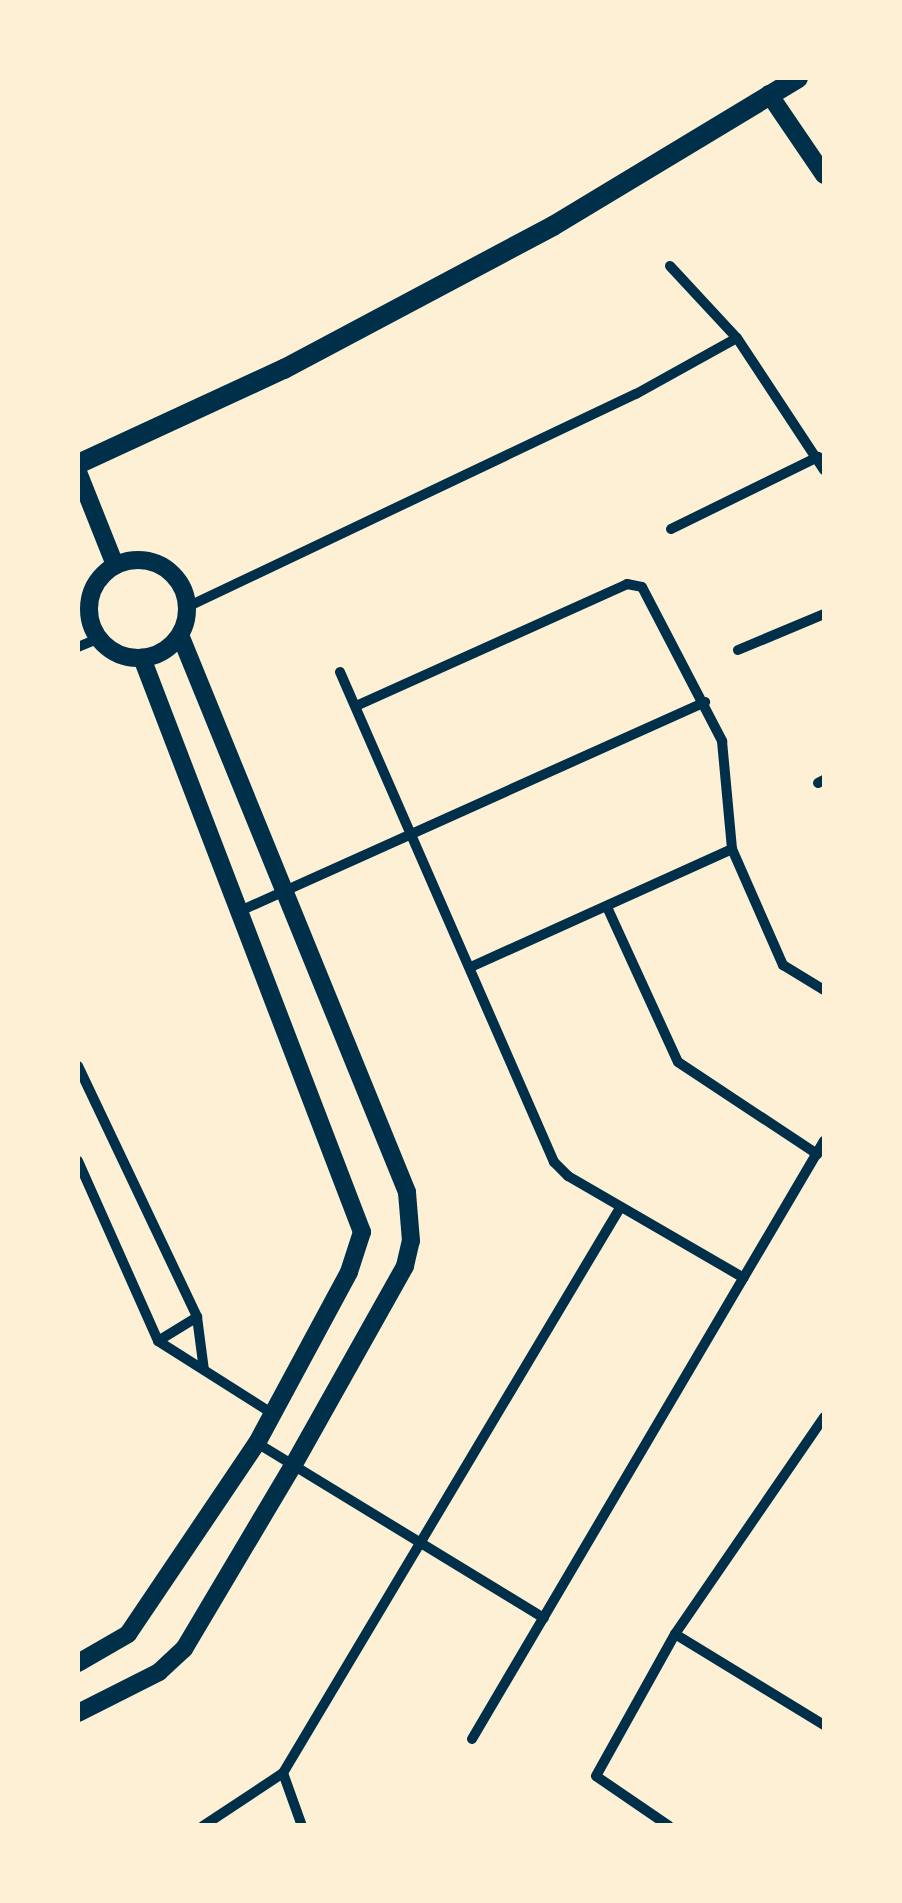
<!DOCTYPE html>
<html>
<head>
<meta charset="utf-8">
<style>
  body { margin:0 }
  #map { position:relative; width:902px; height:1903px; overflow:hidden; background:#fdf0d5; font-family:"Archivo Narrow",sans-serif }
  div>[style] { position:absolute }
  .minor>* { height:10px; margin:-5px; padding:0 5px; transform-origin:5px; border-radius:5px; background:#003049 }
  .tertiary>* { height:18px; margin:-9px; padding:0 9px; transform-origin:9px; border-radius:9px; background:#003049 }
  .tertiary>.ring { margin:-9px; padding:0; box-sizing:content-box; background:none; border:18px solid #003049; border-radius:50% }
  .secondary>* { height:20px; margin:-10px; padding:0 10px; transform-origin:10px; border-radius:10px; background:#003049 }
  span { translate:-50% -50%; white-space:nowrap; text-align:center; line-height:1.15; -webkit-text-stroke:10px #fdf0d5; paint-order:stroke }
  .frame { position:absolute; inset:0; border:80px solid #fdf0d5; pointer-events:none }
</style>
</head>
<body>
<div id="map">
  <div class="minor">
    <i style="left:670px;top:266px;width:98px;rotate:47.1deg"></i>
    <i style="left:737px;top:338px;width:158px;rotate:56.6deg"></i>
    <i style="left:671px;top:529px;width:164px;rotate:-26.1deg"></i>
    <i style="left:187px;top:607px;width:497px;rotate:-25.4deg"></i>
    <i style="left:636px;top:394px;width:115px;rotate:-29deg"></i>
    <i style="left:78px;top:647px;width:21px;rotate:-23deg"></i>
    <i style="left:738px;top:650px;width:93px;rotate:-22.7deg"></i>
    <i style="left:340px;top:672px;width:535px;rotate:66.41deg"></i>
    <i style="left:554px;top:1162px;width:20px;rotate:45deg"></i>
    <i style="left:568px;top:1176px;width:203px;rotate:30.1deg"></i>
    <i style="left:356px;top:706px;width:297px;rotate:-24.2deg"></i>
    <i style="left:627px;top:584px;width:15px;rotate:11deg"></i>
    <i style="left:642px;top:587px;width:174px;rotate:62.5deg"></i>
    <i style="left:722px;top:741px;width:108px;rotate:84.7deg"></i>
    <i style="left:732px;top:849px;width:127px;rotate:66.3deg"></i>
    <i style="left:783px;top:965px;width:48px;rotate:31.4deg"></i>
    <i style="left:818px;top:783px;width:7px;rotate:-27deg"></i>
    <i style="left:607px;top:907px;width:170px;rotate:65.4deg"></i>
    <i style="left:678px;top:1062px;width:167px;rotate:33.5deg"></i>
    <i style="left:240px;top:911px;width:510px;rotate:-24.2deg"></i>
    <i style="left:473px;top:966px;width:284px;rotate:-24.3deg"></i>
    <i style="left:78px;top:1066px;width:278px;rotate:64.6deg"></i>
    <i style="left:197px;top:1317px;width:53px;rotate:82.5deg"></i>
    <i style="left:78px;top:1161px;width:197px;rotate:66deg"></i>
    <i style="left:158px;top:1341px;width:136px;rotate:32.4deg"></i>
    <i style="left:158px;top:1341px;width:46px;rotate:-31.6deg"></i>
    <i style="left:257px;top:1443px;width:336px;rotate:31.4deg"></i>
    <i style="left:675px;top:1634px;width:175px;rotate:31.4deg"></i>
    <i style="left:472px;top:1739px;width:694px;rotate:-59.52deg"></i>
    <i style="left:283px;top:1773px;width:56px;rotate:70.3deg"></i>
    <i style="left:203px;top:1826px;width:96px;rotate:-33.5deg"></i>
    <i style="left:283px;top:1773px;width:658px;rotate:-59.19deg"></i>
    <i style="left:669px;top:1826px;width:88px;rotate:-145.6deg"></i>
    <i style="left:596px;top:1776px;width:162px;rotate:-60.9deg"></i>
    <i style="left:675px;top:1634px;width:263px;rotate:-55.5deg"></i>
  </div>
  <div class="tertiary">
    <i style="left:769px;top:94px;width:98px;rotate:55.8deg"></i>
    <i style="left:78px;top:472px;width:100px;rotate:68.3deg"></i>
    <i class="ring" style="left:89px;top:560px;width:80px;height:80px"></i>
    <i style="left:78px;top:1663px;width:58px;rotate:-30.1deg"></i>
    <i style="left:128px;top:1634px;width:230px;rotate:-56deg"></i>
    <i style="left:257px;top:1443px;width:194px;rotate:-61.7deg"></i>
    <i style="left:349px;top:1272px;width:42px;rotate:-72deg"></i>
    <i style="left:362px;top:1232px;width:615px;rotate:-110.97deg"></i>
    <i style="left:78px;top:1713px;width:91px;rotate:-26.8deg"></i>
    <i style="left:159px;top:1672px;width:34px;rotate:-43deg"></i>
    <i style="left:184px;top:1649px;width:215px;rotate:-59.3deg"></i>
    <i style="left:294px;top:1464px;width:227px;rotate:-60.7deg"></i>
    <i style="left:405px;top:1266px;width:26px;rotate:-77deg"></i>
    <i style="left:411px;top:1241px;width:49px;rotate:-94.7deg"></i>
    <i style="left:407px;top:1192px;width:601px;rotate:-112.17deg"></i>
  </div>
  <div class="secondary">
    <i style="left:78px;top:464px;width:227px;rotate:-24.8deg"></i>
    <i style="left:284px;top:369px;width:305px;rotate:-28deg"></i>
    <i style="left:553px;top:226px;width:286px;rotate:-31.1deg"></i>
  </div>
  <div class="frame"></div>
</div>
</body>
</html>
